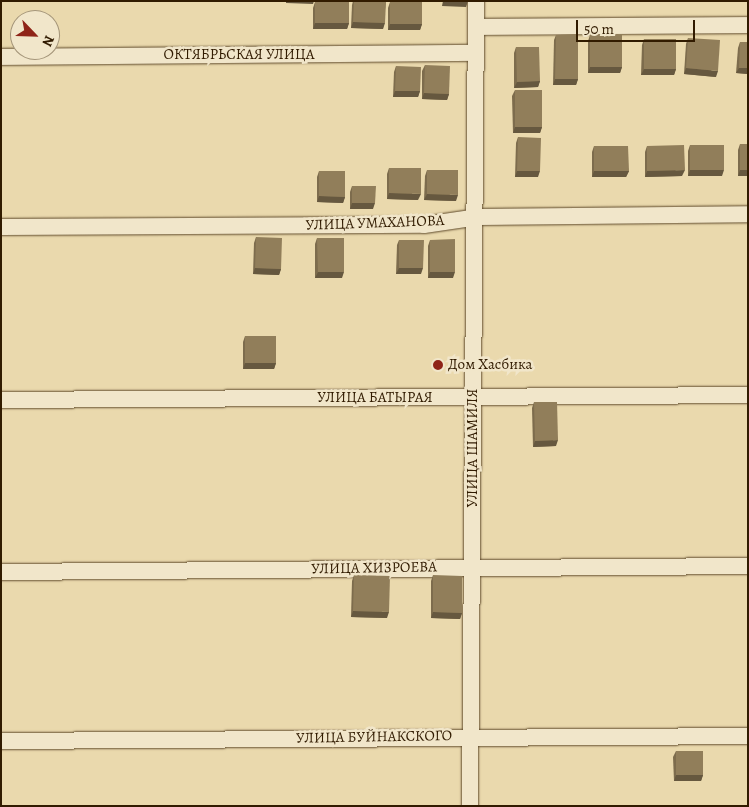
<!DOCTYPE html>
<html>
<head>
<meta charset="utf-8">
<style>
  body { margin:0 }
  #map { position:relative; width:749px; height:807px; overflow:hidden; background:#ead9ad; font-family:Alegreya,serif }
  div>[style] { position:absolute }
  .roads { filter:drop-shadow(0 0 1px #5f4a2b) drop-shadow(0 0 1px #5f4a2b) }
  .street>* { height:16px; margin:-8px; padding:0 8px; transform-origin:8px; border-radius:8px; background:#f1e6ca }
  .wall>* { inset:0; background:#7d6c4d }
  .shaded-wall>* { inset:0; background:#66583f }
  .building>* { inset:0; background:#917e5a }
  .dots>* { width:14px; height:14px; translate:-50% -50%; box-sizing:border-box; border:2px solid #f1e6ca; border-radius:50% }
  span { translate:-50% -50%; white-space:nowrap; text-align:center; line-height:1.15; -webkit-text-stroke:5px #f1e6ca; paint-order:stroke }
  .street-label { font-size:15px; color:#311b00 }
  .poi-label { font-size:15px; color:#311b00 }
  .left { translate:0 -50%; text-align:left }
  .frame { position:absolute; inset:0; border:2px solid #311b00; pointer-events:none }
  .north { position:absolute; left:10px; top:10px; width:50px; height:50px; box-sizing:border-box; background:#f1e6ca; border:1px solid #a49579; border-radius:50%; rotate:114deg; font-size:14px; font-weight:700; line-height:20px; text-align:center; color:#311b00 }
  .north::after { content:''; display:block; margin:auto; width:18px; height:22px; background:#8f2418; clip-path:polygon(50% 0,100% 100%,50% 72%,0 100%) }
  .scale { position:absolute; left:576px; top:20px; width:119px; height:22px; box-sizing:border-box; border:2px solid #311b00; border-top:0; padding-left:6px; font-size:15px; line-height:18px; white-space:nowrap; color:#311b00; -webkit-text-stroke:4px #f1e6ca; paint-order:stroke }
</style>
</head>
<body>
<div id="map">
  <div class="roads">
    <div class="street">
      <i style="left:477px;top:27px;width:271px;rotate:-0.4deg"></i>
      <i style="left:1px;top:57px;width:475px;rotate:-0.5deg"></i>
      <i style="left:1px;top:227px;width:423px;rotate:-0.3deg"></i>
      <i style="left:424px;top:225px;width:55px;rotate:-8.4deg"></i>
      <i style="left:478px;top:217px;width:270px;rotate:-0.6deg"></i>
      <i style="left:1px;top:400px;width:747px;rotate:-0.38deg"></i>
      <i style="left:1px;top:572px;width:747px;rotate:-0.46deg"></i>
      <i style="left:1px;top:741px;width:747px;rotate:-0.38deg"></i>
      <i style="left:470px;top:806px;width:805px;rotate:-89.57deg"></i>
    </div>
  </div>
  <div class="wall">
    <i style="clip-path:polygon(353px 1px,386px 1px,383px 29px,351px 28px,352px 5px)"></i>
    <i style="clip-path:polygon(315px 2px,349px 23px,347px 29px,313px 29px,313px 8px)"></i>
    <i style="clip-path:polygon(390px 2px,422px 24px,420px 30px,388px 30px,388px 8px)"></i>
    <i style="clip-path:polygon(556px 35px,578px 79px,576px 85px,553px 85px,554px 40px)"></i>
    <i style="clip-path:polygon(590px 35px,622px 67px,620px 73px,588px 73px,588px 41px)"></i>
    <i style="clip-path:polygon(688px 38px,716px 77px,684px 74px,686px 44px)"></i>
    <i style="clip-path:polygon(644px 39px,676px 69px,674px 75px,641px 75px,642px 45px)"></i>
    <i style="clip-path:polygon(740px 42px,748px 74px,736px 73px,738px 48px)"></i>
    <i style="clip-path:polygon(516px 47px,540px 81px,538px 87px,514px 88px,514px 53px)"></i>
    <i style="clip-path:polygon(425px 65px,449px 94px,447px 100px,422px 99px,422px 71px)"></i>
    <i style="clip-path:polygon(396px 66px,420px 91px,418px 97px,393px 97px,394px 72px)"></i>
    <i style="clip-path:polygon(515px 90px,542px 127px,540px 133px,513px 133px,512px 96px)"></i>
    <i style="clip-path:polygon(518px 137px,538px 177px,515px 177px,516px 143px)"></i>
    <i style="clip-path:polygon(740px 144px,748px 176px,738px 176px,738px 150px)"></i>
    <i style="clip-path:polygon(690px 145px,722px 176px,688px 176px,688px 151px)"></i>
    <i style="clip-path:polygon(594px 146px,629px 171px,626px 177px,592px 177px,592px 152px)"></i>
    <i style="clip-path:polygon(647px 146px,682px 176px,645px 177px,645px 152px)"></i>
    <i style="clip-path:polygon(389px 168px,418px 200px,387px 199px,387px 174px)"></i>
    <i style="clip-path:polygon(427px 170px,456px 201px,424px 200px,425px 176px)"></i>
    <i style="clip-path:polygon(319px 171px,345px 197px,343px 203px,317px 202px,317px 177px)"></i>
    <i style="clip-path:polygon(352px 186px,373px 209px,350px 209px,350px 192px)"></i>
    <i style="clip-path:polygon(256px 237px,281px 269px,279px 275px,253px 274px,254px 243px)"></i>
    <i style="clip-path:polygon(317px 238px,342px 278px,315px 278px,315px 244px)"></i>
    <i style="clip-path:polygon(399px 240px,421px 274px,396px 274px,397px 245px)"></i>
    <i style="clip-path:polygon(430px 240px,453px 278px,428px 278px,428px 246px)"></i>
    <i style="clip-path:polygon(245px 336px,276px 363px,274px 369px,243px 369px,243px 342px)"></i>
    <i style="clip-path:polygon(534px 402px,556px 446px,533px 447px,532px 408px)"></i>
    <i style="clip-path:polygon(354px 575px,387px 618px,351px 617px,352px 581px)"></i>
    <i style="clip-path:polygon(433px 575px,462px 613px,460px 619px,431px 618px,431px 581px)"></i>
    <i style="clip-path:polygon(676px 751px,703px 775px,701px 781px,674px 781px,673px 757px)"></i>
  </div>
  <div class="shaded-wall">
    <i style="clip-path:polygon(286px 1px,314px 1px,313px 4px,286px 3px)"></i>
    <i style="clip-path:polygon(443px 1px,468px 1px,466px 7px,442px 6px)"></i>
    <i style="clip-path:polygon(353px 22px,385px 23px,383px 29px,351px 28px)"></i>
    <i style="clip-path:polygon(315px 23px,349px 23px,347px 29px,313px 29px)"></i>
    <i style="clip-path:polygon(390px 24px,422px 24px,420px 30px,388px 30px)"></i>
    <i style="clip-path:polygon(590px 67px,622px 67px,620px 73px,588px 73px)"></i>
    <i style="clip-path:polygon(686px 68px,718px 71px,716px 77px,684px 74px)"></i>
    <i style="clip-path:polygon(739px 68px,748px 68px,748px 74px,736px 73px)"></i>
    <i style="clip-path:polygon(644px 69px,676px 69px,674px 75px,641px 75px)"></i>
    <i style="clip-path:polygon(555px 79px,578px 79px,576px 85px,553px 85px)"></i>
    <i style="clip-path:polygon(540px 81px,538px 87px,514px 88px,517px 82px)"></i>
    <i style="clip-path:polygon(395px 91px,420px 91px,418px 97px,393px 97px)"></i>
    <i style="clip-path:polygon(424px 93px,449px 94px,447px 100px,422px 99px)"></i>
    <i style="clip-path:polygon(515px 127px,542px 127px,540px 133px,513px 133px)"></i>
    <i style="clip-path:polygon(685px 170px,682px 176px,645px 177px,647px 171px)"></i>
    <i style="clip-path:polygon(690px 170px,724px 170px,722px 176px,688px 176px)"></i>
    <i style="clip-path:polygon(740px 170px,748px 170px,748px 176px,738px 176px)"></i>
    <i style="clip-path:polygon(517px 171px,540px 171px,538px 177px,515px 177px)"></i>
    <i style="clip-path:polygon(594px 171px,629px 171px,626px 177px,592px 177px)"></i>
    <i style="clip-path:polygon(389px 193px,421px 194px,418px 200px,387px 199px)"></i>
    <i style="clip-path:polygon(427px 194px,458px 195px,456px 201px,424px 200px)"></i>
    <i style="clip-path:polygon(319px 196px,345px 197px,343px 203px,317px 202px)"></i>
    <i style="clip-path:polygon(352px 203px,375px 203px,373px 209px,350px 209px)"></i>
    <i style="clip-path:polygon(255px 268px,281px 269px,279px 275px,253px 274px)"></i>
    <i style="clip-path:polygon(399px 268px,423px 268px,421px 274px,396px 274px)"></i>
    <i style="clip-path:polygon(318px 272px,344px 272px,342px 278px,315px 278px)"></i>
    <i style="clip-path:polygon(430px 272px,455px 272px,453px 278px,428px 278px)"></i>
    <i style="clip-path:polygon(245px 363px,276px 363px,274px 369px,243px 369px)"></i>
    <i style="clip-path:polygon(558px 440px,556px 446px,533px 447px,535px 441px)"></i>
    <i style="clip-path:polygon(353px 611px,389px 612px,387px 618px,351px 617px)"></i>
    <i style="clip-path:polygon(433px 612px,462px 613px,460px 619px,431px 618px)"></i>
    <i style="clip-path:polygon(676px 775px,703px 775px,701px 781px,674px 781px)"></i>
  </div>
  <div class="building">
    <i style="clip-path:polygon(354px 1px,386px 1px,385px 23px,353px 22px)"></i>
    <i style="clip-path:polygon(315px 2px,349px 2px,349px 23px,315px 23px)"></i>
    <i style="clip-path:polygon(390px 2px,422px 2px,422px 24px,390px 24px)"></i>
    <i style="clip-path:polygon(578px 34px,578px 79px,555px 79px,556px 35px)"></i>
    <i style="clip-path:polygon(590px 35px,622px 35px,622px 67px,590px 67px)"></i>
    <i style="clip-path:polygon(688px 38px,720px 40px,718px 71px,686px 68px)"></i>
    <i style="clip-path:polygon(644px 39px,676px 39px,676px 69px,644px 69px)"></i>
    <i style="clip-path:polygon(740px 42px,748px 42px,748px 68px,739px 68px)"></i>
    <i style="clip-path:polygon(516px 47px,539px 47px,540px 81px,517px 82px)"></i>
    <i style="clip-path:polygon(425px 65px,450px 66px,449px 94px,424px 93px)"></i>
    <i style="clip-path:polygon(396px 66px,421px 67px,420px 91px,395px 91px)"></i>
    <i style="clip-path:polygon(515px 90px,542px 90px,542px 127px,515px 127px)"></i>
    <i style="clip-path:polygon(518px 137px,541px 138px,540px 171px,517px 171px)"></i>
    <i style="clip-path:polygon(740px 144px,748px 144px,748px 170px,740px 170px)"></i>
    <i style="clip-path:polygon(684px 145px,685px 170px,647px 171px,647px 146px)"></i>
    <i style="clip-path:polygon(690px 145px,724px 145px,724px 170px,690px 170px)"></i>
    <i style="clip-path:polygon(594px 146px,628px 146px,629px 171px,594px 171px)"></i>
    <i style="clip-path:polygon(389px 168px,421px 168px,421px 194px,389px 193px)"></i>
    <i style="clip-path:polygon(427px 170px,458px 170px,458px 195px,427px 194px)"></i>
    <i style="clip-path:polygon(319px 171px,345px 171px,345px 197px,319px 196px)"></i>
    <i style="clip-path:polygon(352px 186px,376px 186px,375px 203px,352px 203px)"></i>
    <i style="clip-path:polygon(256px 237px,282px 238px,281px 269px,255px 268px)"></i>
    <i style="clip-path:polygon(317px 238px,344px 238px,344px 272px,318px 272px)"></i>
    <i style="clip-path:polygon(455px 239px,455px 272px,430px 272px,430px 240px)"></i>
    <i style="clip-path:polygon(399px 240px,424px 240px,423px 268px,399px 268px)"></i>
    <i style="clip-path:polygon(245px 336px,276px 336px,276px 363px,245px 363px)"></i>
    <i style="clip-path:polygon(534px 402px,557px 402px,558px 440px,535px 441px)"></i>
    <i style="clip-path:polygon(354px 575px,390px 576px,389px 612px,353px 611px)"></i>
    <i style="clip-path:polygon(433px 575px,462px 576px,462px 613px,433px 612px)"></i>
    <i style="clip-path:polygon(676px 751px,703px 751px,703px 775px,676px 775px)"></i>
  </div>
  <div class="dots">
    <i style="left:438px;top:365px;background:#8f2418"></i>
  </div>
  <div class="street-label">
    <span style="left:239px;top:55px">ОКТЯБРЬСКАЯ УЛИЦА</span>
    <span style="left:375px;top:223px;rotate:-2deg">УЛИЦА УМАХАНОВА</span>
    <span style="left:375px;top:398px">УЛИЦА БАТЫРАЯ</span>
    <span style="left:473px;top:448px;rotate:-90deg">УЛИЦА ШАМИЛЯ</span>
    <span style="left:374px;top:568px;rotate:-1deg">УЛИЦА ХИЗРОЕВА</span>
    <span style="left:374px;top:737px;rotate:-1deg">УЛИЦА БУЙНАКСКОГО</span>
  </div>
  <div class="poi-label">
    <span class="left" style="left:448px;top:365px">Дом Хасбика</span>
  </div>
  <div class="frame"></div>
  <div class="north">N</div>
  <div class="scale">50 m</div>
</div>
</body>
</html>
